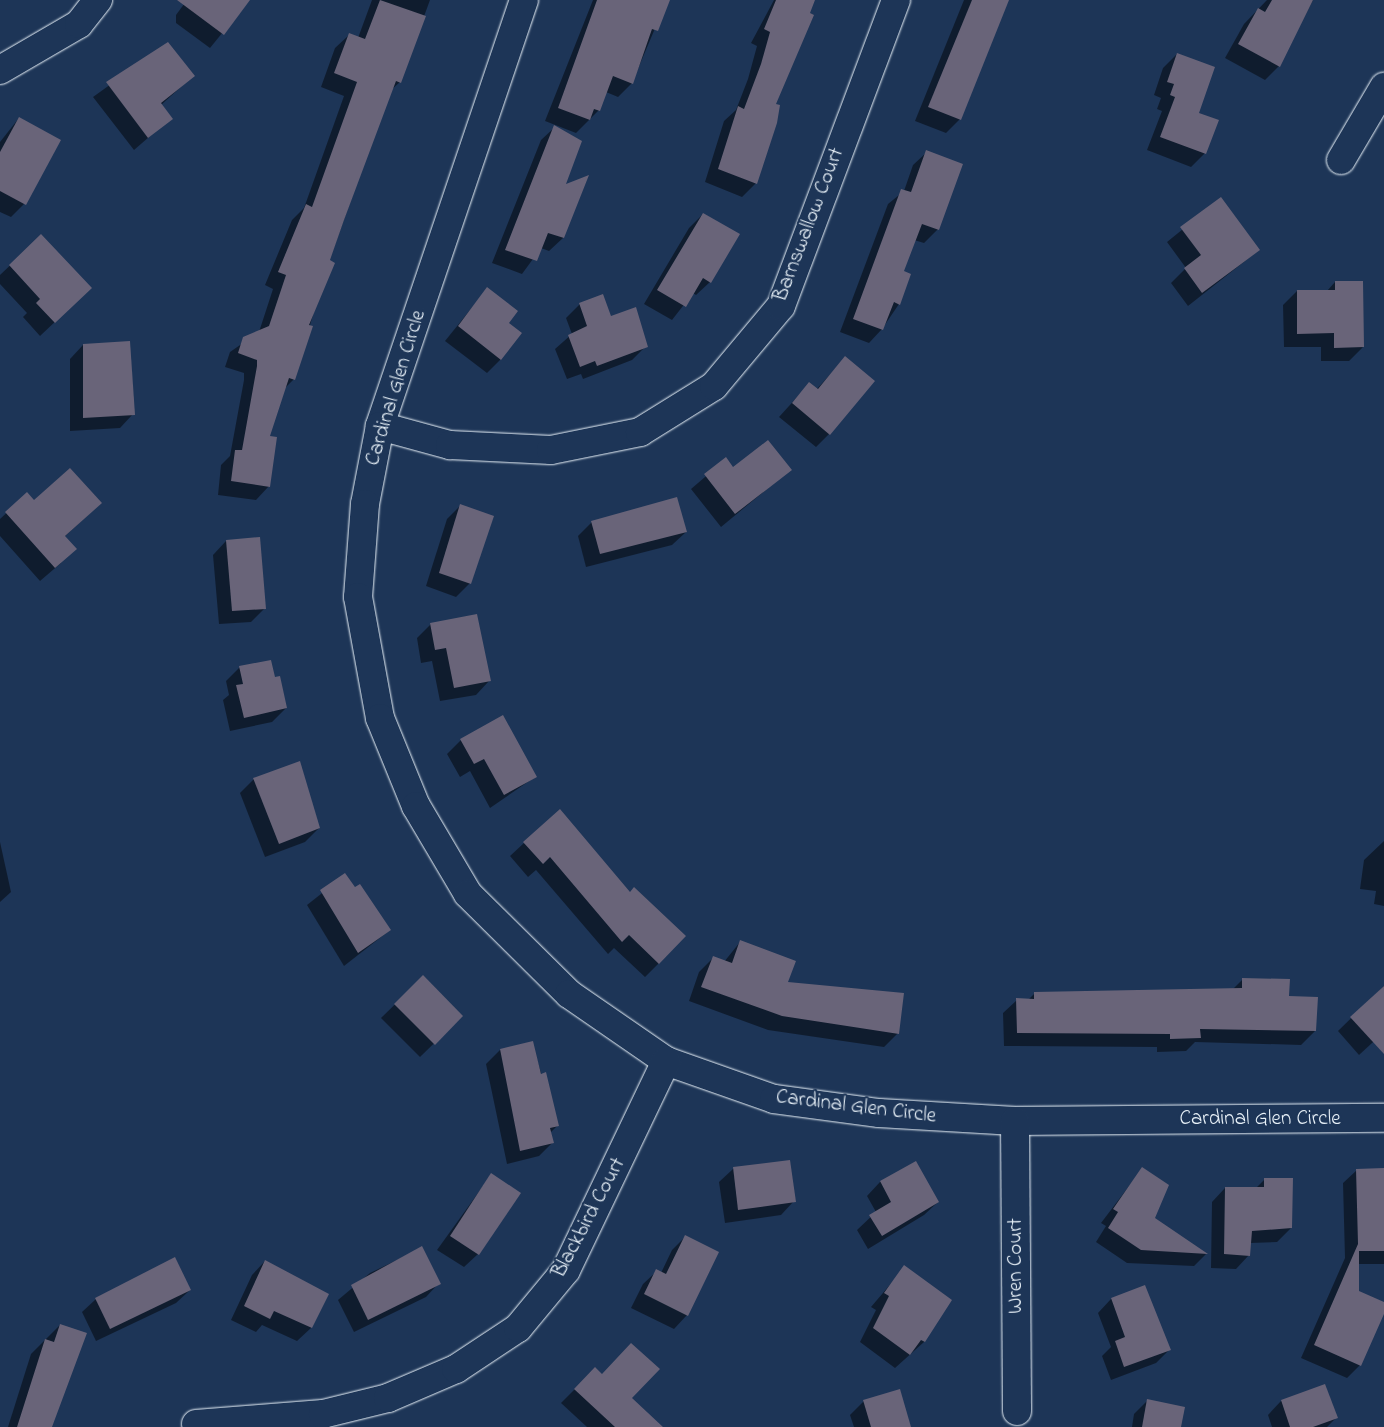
<!DOCTYPE html>
<html>
<head>
<meta charset="utf-8">
<style>
  body { margin:0 }
  #map { position:relative; width:1384px; height:1427px; overflow:hidden; background:#1d3557; font-family:"Indie Flower",sans-serif }
  div>[style] { position:absolute }
  .shadow>* { inset:0; background:#0007 }
  .building>* { inset:0; background:#696479 }
  .roads { filter:drop-shadow(0 0 1px #e8f1f8) drop-shadow(0 0 1px #e8f1f8) }
  .street>* { height:28px; margin:-14px; padding:0 14px; transform-origin:14px; border-radius:14px; background:#1d3557 }
  span { translate:-50% -50%; white-space:nowrap; text-align:center; line-height:1.15; -webkit-text-stroke:4px #1d3557; paint-order:stroke }
  .street-label { font-size:21px; color:#e8f1f8 }
</style>
</head>
<body>
<div id="map">
  <div class="shadow">
    <i style="clip-path:polygon(187px 0,249px 0,210px 48px,176px 23px,176px 15px)"></i>
    <i style="clip-path:polygon(372px 0,430px 0,400px 82px,390px 91px,329px 261px,294px 379px,283px 390px,268px 438px,269px 486px,256px 500px,218px 495px,221px 465px,230px 456px,244px 380px,244px 373px,225px 367px,230px 352px,259px 332px,273px 289px,265px 285px,292px 220px,304px 208px,344px 96px,321px 87px,335px 48px,349px 35px,358px 38px)"></i>
    <i style="clip-path:polygon(593px 0,667px 0,632px 83px,618px 97px,606px 92px,599px 110px,576px 133px,545px 121px)"></i>
    <i style="clip-path:polygon(774px 0,814px 0,774px 104px,756px 183px,742px 197px,705px 182px,724px 121px,736px 110px,748px 79px,757px 46px,751px 43px)"></i>
    <i style="clip-path:polygon(964px 0,1008px 0,960px 119px,946px 133px,915px 121px)"></i>
    <i style="clip-path:polygon(1267px 0,1313px 0,1279px 66px,1265px 80px,1225px 58px,1244px 24px)"></i>
    <i style="clip-path:polygon(168px 43px,193px 76px,161px 105px,171px 118px,134px 150px,93px 97px)"></i>
    <i style="clip-path:polygon(1177px 54px,1205px 153px,1191px 167px,1147px 150px,1162px 111px,1157px 109px,1161px 98px,1154px 95px,1163px 68px)"></i>
    <i style="clip-path:polygon(19px 118px,24px 204px,11px 217px,0 212px,0 142px)"></i>
    <i style="clip-path:polygon(555px 127px,564px 186px,586px 178px,563px 238px,549px 251px,541px 248px,522px 274px,492px 263px,541px 140px)"></i>
    <i style="clip-path:polygon(927px 152px,938px 229px,924px 243px,914px 240px,903px 272px,899px 304px,882px 329px,869px 343px,840px 332px,888px 204px,904px 191px,913px 165px)"></i>
    <i style="clip-path:polygon(1220px 199px,1259px 250px,1188px 306px,1171px 283px,1186px 268px,1167px 242px)"></i>
    <i style="clip-path:polygon(703px 214px,710px 282px,696px 295px,693px 293px,672px 320px,644px 304px,689px 228px)"></i>
    <i style="clip-path:polygon(41px 236px,76px 302px,40px 336px,23px 317px,27px 313px,0 284px,0 275px)"></i>
    <i style="clip-path:polygon(1335px 282px,1363px 347px,1349px 361px,1321px 361px,1321px 347px,1284px 347px,1283px 305px,1297px 291px,1327px 291px)"></i>
    <i style="clip-path:polygon(487px 289px,507px 323px,501px 359px,487px 373px,445px 341px)"></i>
    <i style="clip-path:polygon(580px 304px,610px 318px,646px 346px,632px 360px,583px 379px,581px 374px,567px 379px,555px 349px,572px 334px,566px 318px)"></i>
    <i style="clip-path:polygon(83px 345px,133px 414px,120px 428px,70px 431px,70px 359px)"></i>
    <i style="clip-path:polygon(845px 358px,829px 434px,816px 447px,779px 417px,809px 384px,816px 390px)"></i>
    <i style="clip-path:polygon(726px 459px,733px 468px,790px 470px,721px 527px,691px 489px)"></i>
    <i style="clip-path:polygon(27px 494px,34px 502px,101px 503px,64px 537px,61px 563px,40px 581px,0 536px,0 519px)"></i>
    <i style="clip-path:polygon(461px 505px,470px 583px,456px 597px,426px 586px,447px 519px)"></i>
    <i style="clip-path:polygon(592px 522px,686px 532px,672px 545px,586px 567px,578px 536px)"></i>
    <i style="clip-path:polygon(226px 541px,265px 608px,251px 622px,219px 624px,213px 555px)"></i>
    <i style="clip-path:polygon(431px 624px,489px 681px,476px 695px,440px 701px,432px 661px,421px 663px,417px 638px)"></i>
    <i style="clip-path:polygon(239px 668px,274px 678px,286px 708px,272px 722px,230px 731px,223px 700px,229px 695px,226px 681px)"></i>
    <i style="clip-path:polygon(461px 740px,535px 777px,490px 808px,470px 771px,460px 777px,447px 754px)"></i>
    <i style="clip-path:polygon(299px 763px,319px 828px,305px 842px,265px 857px,240px 793px,254px 779px)"></i>
    <i style="clip-path:polygon(1384px 841px,1384px 906px,1374px 904px,1376px 891px,1360px 889px,1364px 860px)"></i>
    <i style="clip-path:polygon(0 842px,11px 892px,0 902px)"></i>
    <i style="clip-path:polygon(524px 843px,629px 894px,659px 963px,645px 977px,614px 948px,608px 954px,536px 870px,528px 877px,510px 856px)"></i>
    <i style="clip-path:polygon(345px 875px,390px 930px,344px 966px,307px 905px)"></i>
    <i style="clip-path:polygon(740px 942px,787px 983px,898px 1033px,884px 1047px,768px 1030px,689px 1001px,699px 972px,713px 958px,724px 962px)"></i>
    <i style="clip-path:polygon(423px 977px,462px 1016px,420px 1057px,381px 1018px)"></i>
    <i style="clip-path:polygon(1243px 979px,1288px 997px,1315px 1031px,1301px 1045px,1195px 1042px,1186px 1051px,1157px 1052px,1157px 1047px,1004px 1046px,1003px 1013px,1017px 1000px,1028px 1000px,1035px 993px,1233px 989px)"></i>
    <i style="clip-path:polygon(1384px 986px,1384px 1032px,1359px 1055px,1338px 1031px)"></i>
    <i style="clip-path:polygon(532px 1043px,557px 1126px,550px 1133px,552px 1143px,539px 1156px,507px 1164px,486px 1064px,500px 1050px)"></i>
    <i style="clip-path:polygon(789px 1161px,794px 1201px,781px 1215px,725px 1223px,719px 1182px,733px 1169px)"></i>
    <i style="clip-path:polygon(916px 1163px,938px 1202px,924px 1215px,868px 1249px,857px 1230px,876px 1212px,867px 1196px,880px 1182px)"></i>
    <i style="clip-path:polygon(1142px 1169px,1153px 1219px,1206px 1254px,1194px 1266px,1127px 1263px,1096px 1242px,1106px 1226px,1101px 1223px)"></i>
    <i style="clip-path:polygon(1384px 1169px,1384px 1264px,1358px 1264px,1358px 1292px,1384px 1303px,1384px 1310px,1360px 1365px,1347px 1378px,1301px 1358px,1345px 1258px,1343px 1183px,1357px 1170px)"></i>
    <i style="clip-path:polygon(491px 1175px,478px 1254px,464px 1267px,437px 1250px)"></i>
    <i style="clip-path:polygon(1265px 1179px,1291px 1228px,1277px 1242px,1250px 1243px,1249px 1255px,1236px 1269px,1211px 1268px,1212px 1202px,1225px 1188px,1256px 1188px)"></i>
    <i style="clip-path:polygon(685px 1237px,687px 1315px,674px 1329px,631px 1308px,643px 1284px,657px 1271px,661px 1273px,672px 1250px)"></i>
    <i style="clip-path:polygon(422px 1248px,439px 1283px,426px 1297px,354px 1332px,338px 1300px,370px 1273px)"></i>
    <i style="clip-path:polygon(265px 1261px,327px 1294px,311px 1328px,297px 1341px,262px 1325px,256px 1332px,231px 1320px,252px 1275px)"></i>
    <i style="clip-path:polygon(905px 1267px,950px 1300px,924px 1342px,895px 1368px,860px 1342px,876px 1310px,871px 1307px)"></i>
    <i style="clip-path:polygon(1144px 1287px,1170px 1349px,1156px 1363px,1111px 1380px,1102px 1356px,1111px 1347px,1098px 1313px,1111px 1299px)"></i>
    <i style="clip-path:polygon(190px 1290px,176px 1303px,96px 1341px,82px 1312px,96px 1299px)"></i>
    <i style="clip-path:polygon(60px 1325px,50px 1427px,8px 1427px,31px 1354px)"></i>
    <i style="clip-path:polygon(595px 1369px,640px 1427px,587px 1427px,561px 1403px)"></i>
    <i style="clip-path:polygon(1148px 1400px,1180px 1427px,1132px 1427px,1134px 1414px)"></i>
    <i style="clip-path:polygon(864px 1401px,910px 1427px,854px 1427px,850px 1415px)"></i>
    <i style="clip-path:polygon(1281px 1401px,1336px 1418px,1327px 1427px,1272px 1427px,1268px 1415px)"></i>
  </div>
  <div class="building">
    <i style="clip-path:polygon(177px 0,250px 0,224px 35px)"></i>
    <i style="clip-path:polygon(380px 0,426px 16px,401px 83px,396px 81px,344px 220px,330px 260px,335px 263px,309px 325px,313px 326px,295px 380px,289px 378px,270px 436px,277px 437px,270px 487px,231px 481px,235px 450px,242px 450px,257px 366px,257px 360px,238px 353px,243px 337px,269px 326px,286px 275px,278px 272px,306px 204px,312px 207px,357px 82px,334px 73px,349px 33px,365px 39px)"></i>
    <i style="clip-path:polygon(597px 0,670px 0,658px 31px,652px 29px,633px 84px,613px 76px,600px 111px,594px 109px,590px 120px,558px 108px)"></i>
    <i style="clip-path:polygon(776px 0,815px 0,810px 13px,814px 15px,776px 104px,780px 105px,777px 123px,757px 184px,718px 169px,738px 106px,744px 109px,761px 64px,770px 32px,764px 29px)"></i>
    <i style="clip-path:polygon(972px 0,1009px 0,961px 120px,928px 107px)"></i>
    <i style="clip-path:polygon(1272px 0,1313px 0,1280px 67px,1238px 44px,1258px 8px,1265px 12px)"></i>
    <i style="clip-path:polygon(168px 42px,195px 76px,161px 103px,173px 119px,148px 138px,106px 82px)"></i>
    <i style="clip-path:polygon(1177px 53px,1215px 67px,1199px 113px,1219px 120px,1206px 154px,1160px 137px,1175px 97px,1170px 95px,1174px 84px,1167px 82px)"></i>
    <i style="clip-path:polygon(19px 117px,61px 140px,26px 205px,0 191px,0 152px)"></i>
    <i style="clip-path:polygon(554px 125px,582px 141px,566px 184px,589px 175px,564px 238px,548px 233px,537px 261px,505px 250px)"></i>
    <i style="clip-path:polygon(926px 150px,963px 164px,939px 230px,922px 224px,904px 271px,911px 274px,900px 305px,894px 302px,883px 330px,853px 319px,901px 189px,911px 192px)"></i>
    <i style="clip-path:polygon(1221px 197px,1260px 250px,1202px 293px,1184px 268px,1201px 255px,1180px 227px)"></i>
    <i style="clip-path:polygon(703px 213px,740px 234px,711px 283px,703px 278px,686px 307px,657px 290px)"></i>
    <i style="clip-path:polygon(41px 234px,92px 288px,55px 323px,36px 303px,40px 299px,9px 265px)"></i>
    <i style="clip-path:polygon(1335px 281px,1363px 281px,1364px 347px,1334px 348px,1334px 333px,1297px 334px,1297px 290px,1335px 290px)"></i>
    <i style="clip-path:polygon(487px 287px,518px 311px,509px 323px,522px 333px,501px 360px,458px 326px)"></i>
    <i style="clip-path:polygon(603px 294px,611px 316px,636px 307px,648px 347px,597px 366px,595px 361px,580px 367px,568px 335px,587px 326px,579px 303px)"></i>
    <i style="clip-path:polygon(130px 341px,135px 415px,83px 418px,83px 344px)"></i>
    <i style="clip-path:polygon(845px 356px,875px 381px,830px 435px,792px 403px,809px 382px,818px 389px)"></i>
    <i style="clip-path:polygon(768px 440px,792px 470px,735px 514px,704px 474px,726px 457px,733px 467px)"></i>
    <i style="clip-path:polygon(70px 468px,102px 503px,65px 536px,77px 549px,55px 568px,5px 512px,27px 492px,34px 500px)"></i>
    <i style="clip-path:polygon(677px 497px,687px 532px,600px 554px,591px 521px)"></i>
    <i style="clip-path:polygon(460px 504px,494px 516px,471px 584px,439px 573px)"></i>
    <i style="clip-path:polygon(260px 537px,266px 609px,232px 611px,226px 540px)"></i>
    <i style="clip-path:polygon(477px 614px,491px 681px,454px 688px,446px 648px,435px 650px,430px 623px)"></i>
    <i style="clip-path:polygon(271px 660px,275px 677px,280px 676px,287px 708px,244px 718px,236px 685px,243px 684px,239px 666px)"></i>
    <i style="clip-path:polygon(503px 715px,537px 777px,504px 795px,484px 759px,474px 764px,460px 739px)"></i>
    <i style="clip-path:polygon(300px 761px,320px 828px,279px 844px,253px 778px)"></i>
    <i style="clip-path:polygon(560px 809px,630px 892px,634px 887px,686px 936px,659px 964px,629px 935px,622px 942px,550px 857px,543px 864px,523px 842px)"></i>
    <i style="clip-path:polygon(345px 873px,355px 887px,360px 884px,391px 930px,358px 953px,320px 890px)"></i>
    <i style="clip-path:polygon(740px 940px,796px 961px,788px 982px,904px 993px,899px 1034px,782px 1016px,701px 987px,713px 956px,732px 963px)"></i>
    <i style="clip-path:polygon(423px 975px,463px 1016px,435px 1045px,394px 1004px)"></i>
    <i style="clip-path:polygon(1242px 978px,1290px 979px,1289px 996px,1318px 997px,1316px 1031px,1200px 1029px,1201px 1038px,1170px 1039px,1170px 1034px,1017px 1033px,1016px 998px,1034px 999px,1034px 992px,1242px 988px)"></i>
    <i style="clip-path:polygon(1384px 986px,1384px 1054px,1350px 1017px)"></i>
    <i style="clip-path:polygon(533px 1041px,541px 1074px,546px 1072px,559px 1126px,550px 1128px,554px 1143px,520px 1151px,500px 1049px)"></i>
    <i style="clip-path:polygon(790px 1160px,796px 1202px,738px 1210px,733px 1167px)"></i>
    <i style="clip-path:polygon(916px 1161px,939px 1202px,882px 1236px,869px 1215px,891px 1202px,880px 1181px)"></i>
    <i style="clip-path:polygon(1142px 1167px,1169px 1185px,1155px 1218px,1208px 1254px,1141px 1250px,1108px 1228px,1118px 1212px,1113px 1209px)"></i>
    <i style="clip-path:polygon(1384px 1168px,1384px 1251px,1359px 1251px,1359px 1291px,1384px 1302px,1384px 1314px,1361px 1366px,1314px 1345px,1358px 1244px,1356px 1169px)"></i>
    <i style="clip-path:polygon(491px 1173px,521px 1193px,479px 1255px,450px 1236px)"></i>
    <i style="clip-path:polygon(1264px 1178px,1293px 1178px,1292px 1228px,1252px 1231px,1250px 1256px,1224px 1254px,1225px 1187px,1264px 1187px)"></i>
    <i style="clip-path:polygon(685px 1235px,719px 1252px,688px 1316px,644px 1294px,656px 1269px,666px 1274px)"></i>
    <i style="clip-path:polygon(422px 1246px,441px 1284px,368px 1320px,351px 1285px)"></i>
    <i style="clip-path:polygon(175px 1257px,191px 1290px,110px 1329px,95px 1298px)"></i>
    <i style="clip-path:polygon(265px 1260px,329px 1294px,312px 1328px,274px 1311px,270px 1319px,244px 1306px)"></i>
    <i style="clip-path:polygon(904px 1265px,952px 1300px,925px 1342px,921px 1340px,910px 1355px,873px 1328px,889px 1296px,884px 1293px)"></i>
    <i style="clip-path:polygon(1145px 1285px,1171px 1350px,1124px 1367px,1115px 1341px,1125px 1337px,1111px 1298px)"></i>
    <i style="clip-path:polygon(60px 1324px,87px 1333px,52px 1427px,17px 1427px,45px 1339px,54px 1342px)"></i>
    <i style="clip-path:polygon(631px 1343px,660px 1369px,632px 1398px,663px 1427px,615px 1427px,574px 1389px,595px 1367px,602px 1374px)"></i>
    <i style="clip-path:polygon(1325px 1384px,1338px 1418px,1313px 1427px,1290px 1427px,1281px 1400px)"></i>
    <i style="clip-path:polygon(900px 1389px,911px 1427px,871px 1427px,863px 1400px)"></i>
    <i style="clip-path:polygon(1147px 1399px,1185px 1407px,1181px 1427px,1142px 1427px)"></i>
  </div>
  <div class="roads">
    <div class="street">
      <i style="left:524px;top:0;width:450px;rotate:108.7deg"></i>
      <i style="left:380px;top:426px;width:79px;rotate:100.9deg"></i>
      <i style="left:365px;top:504px;width:93px;rotate:94.3deg"></i>
      <i style="left:358px;top:597px;width:123px;rotate:79.7deg"></i>
      <i style="left:380px;top:718px;width:95px;rotate:67.8deg"></i>
      <i style="left:416px;top:806px;width:102px;rotate:59.4deg"></i>
      <i style="left:468px;top:894px;width:142px;rotate:44.7deg"></i>
      <i style="left:569px;top:994px;width:118px;rotate:34.6deg"></i>
      <i style="left:666px;top:1061px;width:114px;rotate:19.4deg"></i>
      <i style="left:774px;top:1099px;width:106px;rotate:7.6deg"></i>
      <i style="left:879px;top:1113px;width:136px;rotate:3.4deg"></i>
      <i style="left:1015px;top:1121px;width:369px;rotate:-0.5deg"></i>
      <i style="left:0;top:70px;width:91px;rotate:-30.2deg"></i>
      <i style="left:79px;top:24px;width:31px;rotate:-52deg"></i>
      <i style="left:1341px;top:160px;width:85px;rotate:-59.5deg"></i>
      <i style="left:380px;top:426px;width:73px;rotate:15.2deg"></i>
      <i style="left:450px;top:445px;width:101px;rotate:2.8deg"></i>
      <i style="left:551px;top:450px;width:91px;rotate:-11.4deg"></i>
      <i style="left:640px;top:432px;width:87px;rotate:-31.9deg"></i>
      <i style="left:714px;top:386px;width:104px;rotate:-50.1deg"></i>
      <i style="left:781px;top:306px;width:327px;rotate:-69.4deg"></i>
      <i style="left:1015px;top:1121px;width:290px;rotate:89.6deg"></i>
      <i style="left:196px;top:1424px;width:127px;rotate:-4.5deg"></i>
      <i style="left:323px;top:1414px;width:67px;rotate:-13.8deg"></i>
      <i style="left:388px;top:1398px;width:74px;rotate:-23.1deg"></i>
      <i style="left:456px;top:1369px;width:74px;rotate:-33.5deg"></i>
      <i style="left:518px;top:1328px;width:75px;rotate:-50.4deg"></i>
      <i style="left:566px;top:1270px;width:232px;rotate:-64.4deg"></i>
    </div>
  </div>
  <div class="street-label">
    <span style="left:809px;top:225px;rotate:-69deg">Barnswallow Court</span>
    <span style="left:396px;top:388px;rotate:-73deg">Cardinal Glen Circle</span>
    <span style="left:856px;top:1107px;rotate:7deg">Cardinal Glen Circle</span>
    <span style="left:1260px;top:1119px">Cardinal Glen Circle</span>
    <span style="left:589px;top:1218px;rotate:-62deg">Blackbird Court</span>
    <span style="left:1016px;top:1266px;rotate:-90deg">Wren Court</span>
  </div>
</div>
</body>
</html>
